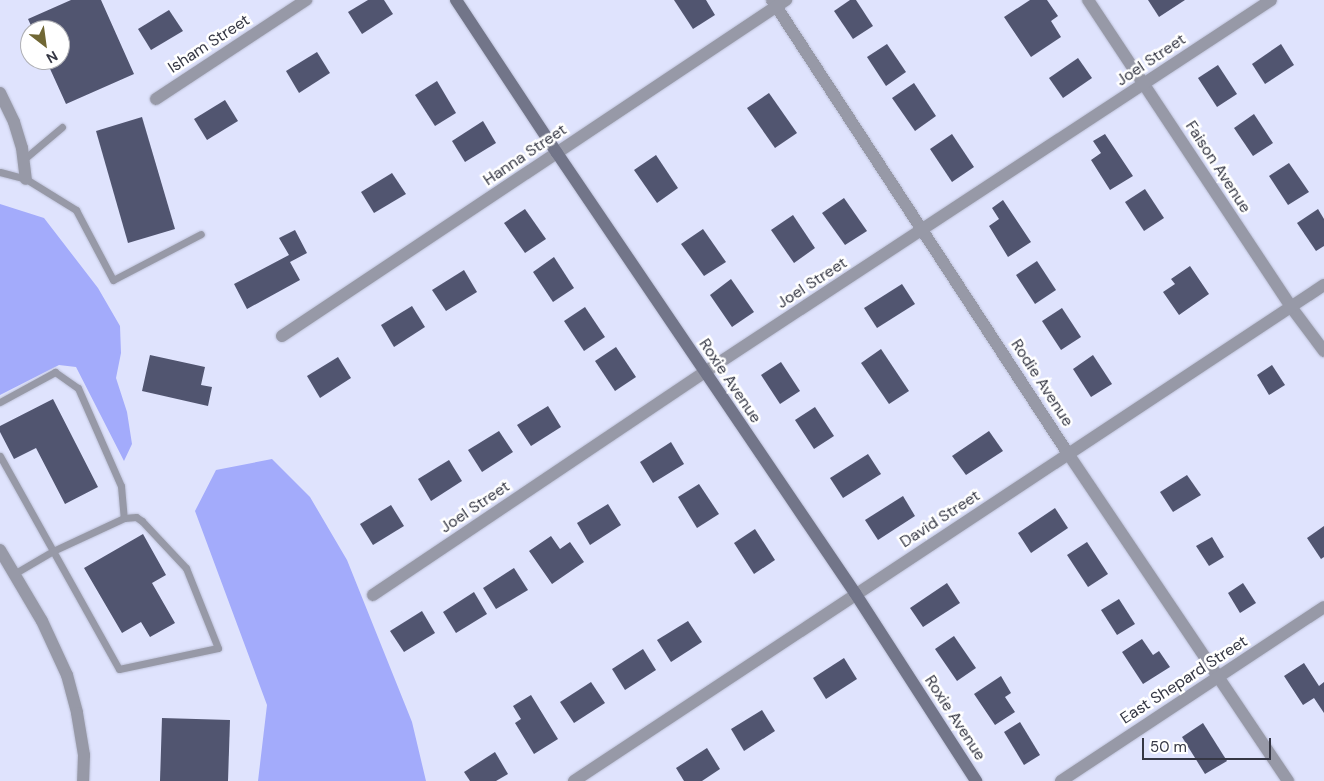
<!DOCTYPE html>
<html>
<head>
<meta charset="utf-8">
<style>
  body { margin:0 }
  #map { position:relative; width:1324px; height:781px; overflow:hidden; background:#dfe3fd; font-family:"DM Sans",sans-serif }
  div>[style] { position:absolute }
  .forest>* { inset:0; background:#a3abfb }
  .building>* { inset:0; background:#515570 }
  .roads { filter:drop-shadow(0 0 1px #bdc1d8) drop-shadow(0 0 1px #bdc1d8) }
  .lane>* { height:7px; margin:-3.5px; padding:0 3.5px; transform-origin:3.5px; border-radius:3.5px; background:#9799a7 }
  .street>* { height:12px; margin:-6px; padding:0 6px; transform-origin:6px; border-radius:6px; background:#9799a7 }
  .secondary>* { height:12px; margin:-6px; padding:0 6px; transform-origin:6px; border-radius:6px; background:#727589 }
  span { translate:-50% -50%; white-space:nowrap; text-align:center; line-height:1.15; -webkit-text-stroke:5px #fff; paint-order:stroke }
  .street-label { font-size:16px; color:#353744 }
  .north { position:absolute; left:20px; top:20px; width:50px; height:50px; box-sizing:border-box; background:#fff; border:1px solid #aeafb4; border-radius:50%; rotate:150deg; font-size:14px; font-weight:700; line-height:20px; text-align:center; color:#353744 }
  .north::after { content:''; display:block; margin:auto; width:18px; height:22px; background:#706734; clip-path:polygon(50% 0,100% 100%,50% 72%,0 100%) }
  .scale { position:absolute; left:1142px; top:738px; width:129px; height:22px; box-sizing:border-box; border:2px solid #353744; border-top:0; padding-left:6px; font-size:15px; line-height:18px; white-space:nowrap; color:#353744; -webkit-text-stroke:4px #fff; paint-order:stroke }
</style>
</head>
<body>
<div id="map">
  <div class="forest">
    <i style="clip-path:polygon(0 204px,44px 218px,98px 288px,120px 326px,121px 353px,116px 378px,127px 412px,132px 444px,124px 461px,76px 367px,59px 365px,0 395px)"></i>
    <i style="clip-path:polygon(272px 459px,310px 497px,347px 560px,412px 722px,426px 781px,258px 781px,267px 705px,195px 511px,216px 470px)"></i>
  </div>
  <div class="building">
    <i style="clip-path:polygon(71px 0,101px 0,134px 74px,66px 104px,46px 60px,60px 60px,60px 30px,33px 30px,28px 19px)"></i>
    <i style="clip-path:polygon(368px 0,384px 0,393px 14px,362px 34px,348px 12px)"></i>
    <i style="clip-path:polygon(674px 0,706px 0,715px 15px,693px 29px)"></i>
    <i style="clip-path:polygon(850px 0,856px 0,873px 26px,853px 39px,834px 11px)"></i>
    <i style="clip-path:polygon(1030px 0,1047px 0,1058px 16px,1051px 21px,1061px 37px,1031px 57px,1004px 17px)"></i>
    <i style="clip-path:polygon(1148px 0,1185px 0,1159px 17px)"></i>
    <i style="clip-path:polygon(169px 10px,183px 31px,151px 50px,138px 29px)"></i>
    <i style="clip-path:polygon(887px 44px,906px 72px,886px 86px,867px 57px)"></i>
    <i style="clip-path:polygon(1281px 44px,1294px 65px,1265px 84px,1252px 64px)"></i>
    <i style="clip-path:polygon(317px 52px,330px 73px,299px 93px,286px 71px)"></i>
    <i style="clip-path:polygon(1078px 58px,1092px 78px,1063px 98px,1049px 78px)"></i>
    <i style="clip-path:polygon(1218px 65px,1237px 94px,1217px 107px,1198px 78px)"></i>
    <i style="clip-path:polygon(437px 81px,456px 113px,435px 126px,415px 95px)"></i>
    <i style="clip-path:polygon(914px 83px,936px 116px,915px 131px,892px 98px)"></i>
    <i style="clip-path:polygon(769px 93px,797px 133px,775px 148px,747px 108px)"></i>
    <i style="clip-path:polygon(225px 100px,238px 121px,207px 140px,194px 119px)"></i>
    <i style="clip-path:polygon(1254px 114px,1273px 143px,1253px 156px,1234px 128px)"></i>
    <i style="clip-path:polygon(142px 117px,175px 229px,128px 243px,96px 131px)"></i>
    <i style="clip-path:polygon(483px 121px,496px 143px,465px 162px,452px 141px)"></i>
    <i style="clip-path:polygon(952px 134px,974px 167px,952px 182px,930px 149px)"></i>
    <i style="clip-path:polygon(1105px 134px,1133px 176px,1110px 190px,1091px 160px,1101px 153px,1093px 141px)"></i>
    <i style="clip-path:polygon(656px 155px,678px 188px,657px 203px,634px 170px)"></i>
    <i style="clip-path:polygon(1289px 163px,1309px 192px,1288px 205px,1269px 176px)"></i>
    <i style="clip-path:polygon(392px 173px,406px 194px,374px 213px,361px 192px)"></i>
    <i style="clip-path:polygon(1145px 189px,1164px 218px,1144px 231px,1125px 202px)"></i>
    <i style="clip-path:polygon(844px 198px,867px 231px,845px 245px,822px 213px)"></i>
    <i style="clip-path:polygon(1003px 200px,1031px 242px,1008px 257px,989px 226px,999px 219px,992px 208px)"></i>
    <i style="clip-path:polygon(525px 209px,546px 239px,525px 253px,504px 223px)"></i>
    <i style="clip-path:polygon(1318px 209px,1324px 219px,1324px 246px,1316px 251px,1297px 223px)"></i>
    <i style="clip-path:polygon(793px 215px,815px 248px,794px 263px,771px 230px)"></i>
    <i style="clip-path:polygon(703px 229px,726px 262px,704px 276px,681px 244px)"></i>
    <i style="clip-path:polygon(295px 230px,307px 253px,290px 262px,300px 280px,247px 309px,234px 284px,289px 255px,279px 238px)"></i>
    <i style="clip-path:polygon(554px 257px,574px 288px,553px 302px,533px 272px)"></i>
    <i style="clip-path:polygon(1037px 261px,1056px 290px,1035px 304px,1016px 275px)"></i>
    <i style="clip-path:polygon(1190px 266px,1209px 294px,1179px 315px,1163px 292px,1175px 284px,1171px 279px)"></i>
    <i style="clip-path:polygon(464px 270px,477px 292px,446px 311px,432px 290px)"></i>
    <i style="clip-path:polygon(731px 279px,754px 312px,732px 327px,710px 295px)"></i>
    <i style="clip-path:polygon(902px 284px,915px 304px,877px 328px,864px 308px)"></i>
    <i style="clip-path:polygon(412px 306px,425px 327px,394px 347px,381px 325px)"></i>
    <i style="clip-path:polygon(585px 307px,605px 337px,584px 351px,564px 321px)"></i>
    <i style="clip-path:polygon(1062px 308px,1081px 337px,1061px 350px,1042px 321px)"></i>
    <i style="clip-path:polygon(616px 347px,636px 377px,615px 391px,595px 361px)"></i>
    <i style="clip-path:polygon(881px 349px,909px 391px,889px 404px,861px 363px)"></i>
    <i style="clip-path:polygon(150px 355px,205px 367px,201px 385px,212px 387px,208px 406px,142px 391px)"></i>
    <i style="clip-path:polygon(1093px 355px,1112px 384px,1091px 397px,1073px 369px)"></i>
    <i style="clip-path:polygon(338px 357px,351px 378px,320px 398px,307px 376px)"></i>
    <i style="clip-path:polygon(781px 362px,800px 391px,780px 404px,761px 375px)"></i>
    <i style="clip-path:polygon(1272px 365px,1285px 385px,1269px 395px,1257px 375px)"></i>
    <i style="clip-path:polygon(53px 399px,98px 487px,65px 504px,36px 448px,14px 459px,0 432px,0 426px)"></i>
    <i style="clip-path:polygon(548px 406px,561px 427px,531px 446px,517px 425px)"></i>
    <i style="clip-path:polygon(815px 407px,834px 436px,814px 449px,795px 420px)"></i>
    <i style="clip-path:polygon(499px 431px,513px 452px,482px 472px,468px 450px)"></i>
    <i style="clip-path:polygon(989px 431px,1003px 451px,966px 475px,952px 456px)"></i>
    <i style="clip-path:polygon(671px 442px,684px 464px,653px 483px,640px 462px)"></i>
    <i style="clip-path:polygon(868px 454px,881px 474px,843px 498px,830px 478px)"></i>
    <i style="clip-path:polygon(449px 460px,462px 481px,431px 501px,418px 479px)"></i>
    <i style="clip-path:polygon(1187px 475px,1201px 495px,1173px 512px,1160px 492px)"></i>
    <i style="clip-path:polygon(699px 484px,719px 514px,697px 528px,678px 497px)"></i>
    <i style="clip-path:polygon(903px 496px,915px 516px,878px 540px,865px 520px)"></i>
    <i style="clip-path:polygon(608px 504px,621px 525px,590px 545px,577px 523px)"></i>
    <i style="clip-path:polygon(391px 505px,404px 526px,373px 545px,360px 524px)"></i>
    <i style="clip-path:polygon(1055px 508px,1068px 528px,1031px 553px,1018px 533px)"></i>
    <i style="clip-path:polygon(1324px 526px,1324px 557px,1321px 559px,1307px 538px)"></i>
    <i style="clip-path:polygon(755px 529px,775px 560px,754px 574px,734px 543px)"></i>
    <i style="clip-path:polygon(143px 534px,166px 575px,152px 583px,175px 623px,150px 637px,141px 622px,122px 633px,84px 568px)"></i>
    <i style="clip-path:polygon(551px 536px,560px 549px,570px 542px,584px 562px,552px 584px,529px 551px)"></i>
    <i style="clip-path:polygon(1212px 537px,1224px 557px,1209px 566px,1196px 546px)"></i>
    <i style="clip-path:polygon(1087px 542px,1108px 574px,1088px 587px,1067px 555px)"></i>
    <i style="clip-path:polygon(514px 568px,528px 590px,496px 609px,483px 588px)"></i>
    <i style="clip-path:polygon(947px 583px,960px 603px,923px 627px,910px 608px)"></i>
    <i style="clip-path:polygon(1243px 583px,1256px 603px,1240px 613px,1228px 593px)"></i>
    <i style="clip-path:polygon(474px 592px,487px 614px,456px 633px,443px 612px)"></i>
    <i style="clip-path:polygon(1119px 599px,1135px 624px,1117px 635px,1101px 610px)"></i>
    <i style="clip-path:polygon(422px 611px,435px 633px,404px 652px,390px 631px)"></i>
    <i style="clip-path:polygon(688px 621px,702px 642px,671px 662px,657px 640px)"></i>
    <i style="clip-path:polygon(954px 636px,976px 668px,957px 681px,935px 649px)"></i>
    <i style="clip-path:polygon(1142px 639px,1153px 655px,1159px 651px,1170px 667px,1143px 684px,1122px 652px)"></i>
    <i style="clip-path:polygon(643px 649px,656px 670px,625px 690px,612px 669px)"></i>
    <i style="clip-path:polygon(844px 658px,857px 679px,826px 699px,813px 678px)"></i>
    <i style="clip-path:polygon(1304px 663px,1319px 686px,1324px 682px,1324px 713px,1314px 698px,1303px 705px,1284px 676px)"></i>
    <i style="clip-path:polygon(1001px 676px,1011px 693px,1005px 697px,1015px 712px,995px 725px,974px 694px)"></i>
    <i style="clip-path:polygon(591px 682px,605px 703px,574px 723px,560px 702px)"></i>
    <i style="clip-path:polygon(531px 695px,558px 739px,534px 754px,515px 723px,521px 719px,513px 706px)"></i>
    <i style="clip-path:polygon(762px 710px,775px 731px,744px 751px,731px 729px)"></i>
    <i style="clip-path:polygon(162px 718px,230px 720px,228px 781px,160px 781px)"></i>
    <i style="clip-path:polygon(1020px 722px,1040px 755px,1024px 765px,1004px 732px)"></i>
    <i style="clip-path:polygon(1203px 723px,1227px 761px,1205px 774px,1182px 737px)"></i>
    <i style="clip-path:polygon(707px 748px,720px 769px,702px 781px,684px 781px,676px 768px)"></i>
    <i style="clip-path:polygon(495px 752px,508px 774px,496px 781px,470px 781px,464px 772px)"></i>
  </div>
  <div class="roads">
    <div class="lane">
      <i style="left:23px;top:160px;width:51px;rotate:-40.2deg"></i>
      <i style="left:0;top:172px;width:27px;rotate:15deg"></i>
      <i style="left:26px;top:179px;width:59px;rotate:31.8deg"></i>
      <i style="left:76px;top:210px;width:79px;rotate:62.1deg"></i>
      <i style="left:113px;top:280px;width:99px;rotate:-27.6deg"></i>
      <i style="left:0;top:402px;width:63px;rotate:-28.6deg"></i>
      <i style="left:55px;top:372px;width:28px;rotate:35deg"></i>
      <i style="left:78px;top:388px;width:107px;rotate:66.3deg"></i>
      <i style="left:121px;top:486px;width:32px;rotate:85deg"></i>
      <i style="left:0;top:456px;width:109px;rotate:60.8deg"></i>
      <i style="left:53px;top:551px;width:135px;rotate:60.8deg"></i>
      <i style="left:119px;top:669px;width:101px;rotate:-12deg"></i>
      <i style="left:218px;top:648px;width:86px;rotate:-111.8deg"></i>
      <i style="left:186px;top:568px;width:64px;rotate:-133.1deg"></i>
      <i style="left:142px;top:521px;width:7px;rotate:-146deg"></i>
      <i style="left:136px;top:517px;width:12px;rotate:175deg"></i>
      <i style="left:124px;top:518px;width:78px;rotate:155.1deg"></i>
      <i style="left:53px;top:551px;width:45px;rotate:149.5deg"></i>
    </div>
    <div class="street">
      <i style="left:772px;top:0;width:543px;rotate:56.87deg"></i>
      <i style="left:1069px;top:455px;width:393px;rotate:56.1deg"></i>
      <i style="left:1088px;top:0;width:368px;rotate:56.5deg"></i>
      <i style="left:1291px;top:307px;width:55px;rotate:53.1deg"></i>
      <i style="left:0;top:93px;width:32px;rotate:64deg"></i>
      <i style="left:14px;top:122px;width:27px;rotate:73deg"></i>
      <i style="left:22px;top:148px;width:31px;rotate:83deg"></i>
      <i style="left:156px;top:99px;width:180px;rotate:-33.4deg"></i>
      <i style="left:282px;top:336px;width:606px;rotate:-33.69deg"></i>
      <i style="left:0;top:550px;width:82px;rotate:59.4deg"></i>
      <i style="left:42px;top:621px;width:60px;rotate:65.2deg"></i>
      <i style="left:67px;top:675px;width:39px;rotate:75deg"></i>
      <i style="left:77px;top:713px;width:43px;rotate:80.5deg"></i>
      <i style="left:84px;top:755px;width:26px;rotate:92deg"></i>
      <i style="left:373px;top:595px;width:400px;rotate:-33.9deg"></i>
      <i style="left:705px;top:372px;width:677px;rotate:-33.31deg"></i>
      <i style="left:574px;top:781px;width:899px;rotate:-33.48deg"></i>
      <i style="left:1061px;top:781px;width:315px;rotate:-33.5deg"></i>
    </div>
    <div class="secondary">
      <i style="left:456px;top:0;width:183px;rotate:56.6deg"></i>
      <i style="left:557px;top:153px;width:531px;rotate:55.89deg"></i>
      <i style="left:855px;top:593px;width:224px;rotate:57.2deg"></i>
    </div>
  </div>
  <div class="street-label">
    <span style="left:209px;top:44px;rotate:-33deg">Isham Street</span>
    <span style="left:1151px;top:60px;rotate:-34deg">Joel Street</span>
    <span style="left:525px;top:155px;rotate:-34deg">Hanna Street</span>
    <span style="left:1218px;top:167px;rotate:57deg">Faison Avenue</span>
    <span style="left:812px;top:283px;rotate:-33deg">Joel Street</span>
    <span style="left:730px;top:381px;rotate:56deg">Roxie Avenue</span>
    <span style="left:1042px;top:383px;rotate:57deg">Rodie Avenue</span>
    <span style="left:475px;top:507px;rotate:-34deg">Joel Street</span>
    <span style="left:940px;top:519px;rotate:-33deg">David Street</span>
    <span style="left:1184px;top:680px;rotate:-33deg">East Shepard Street</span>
    <span style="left:955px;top:718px;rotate:57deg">Roxie Avenue</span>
  </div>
  <div class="north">N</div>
  <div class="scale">50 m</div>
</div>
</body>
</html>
